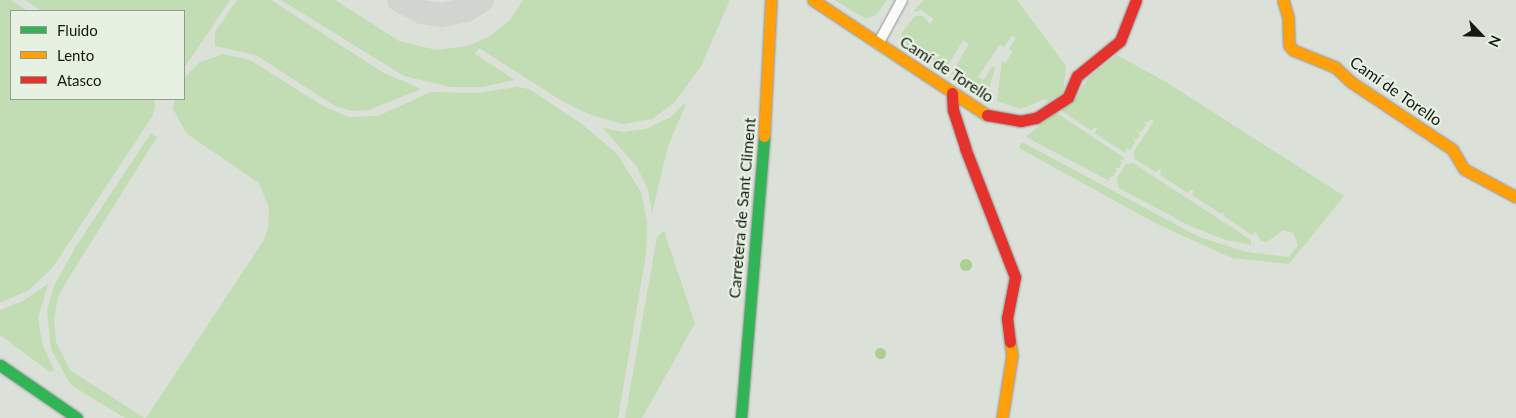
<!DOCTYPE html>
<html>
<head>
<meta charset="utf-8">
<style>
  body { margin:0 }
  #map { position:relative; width:1516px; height:418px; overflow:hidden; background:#dbe0d8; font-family:Lato,sans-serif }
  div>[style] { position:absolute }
  .green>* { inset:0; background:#c2dcb3 }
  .water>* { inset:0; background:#a9d091 }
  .round { border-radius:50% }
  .taxiway>* { height:24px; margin:-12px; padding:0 12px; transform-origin:12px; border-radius:12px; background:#d1d4cf }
  .roads { filter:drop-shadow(0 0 1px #929690) drop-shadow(0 0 1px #929690) }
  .street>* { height:10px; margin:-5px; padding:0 5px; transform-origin:5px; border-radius:5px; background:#fafaf9 }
  .fast>* { height:11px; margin:-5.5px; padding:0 5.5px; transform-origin:5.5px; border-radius:5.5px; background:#30b455 }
  .slow>* { height:11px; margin:-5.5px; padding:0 5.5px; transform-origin:5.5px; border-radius:5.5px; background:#ff9f0a }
  .jam>* { height:11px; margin:-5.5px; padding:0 5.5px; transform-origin:5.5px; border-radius:5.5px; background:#e5322d }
  span { translate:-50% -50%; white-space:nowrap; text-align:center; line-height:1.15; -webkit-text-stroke:4.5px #e7f1e1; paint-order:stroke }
  .street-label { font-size:16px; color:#151914 }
  .legend { position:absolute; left:10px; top:10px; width:175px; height:90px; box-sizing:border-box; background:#e7f1e1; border:1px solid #939b8f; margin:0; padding:6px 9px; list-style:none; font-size:15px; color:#151914 }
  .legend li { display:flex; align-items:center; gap:10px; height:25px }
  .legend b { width:25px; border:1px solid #939b8f }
  .north { position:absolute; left:1456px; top:10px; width:50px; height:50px; -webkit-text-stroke:4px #e7f1e1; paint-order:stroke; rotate:114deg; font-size:14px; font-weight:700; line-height:20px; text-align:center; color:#151914 }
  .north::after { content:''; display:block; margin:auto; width:18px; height:22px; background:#151914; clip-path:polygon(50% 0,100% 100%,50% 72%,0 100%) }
</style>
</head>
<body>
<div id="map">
  <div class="green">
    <i style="clip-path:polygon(0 0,11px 0,28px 11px,11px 11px,11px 99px,154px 99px,155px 106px,153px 115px,53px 267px,29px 290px,0 303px)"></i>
    <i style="clip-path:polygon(25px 0,230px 0,184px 68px,184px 11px,42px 11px)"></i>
    <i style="clip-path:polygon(237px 0,271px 0,382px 72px,421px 89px,369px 110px,352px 111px,335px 106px,256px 55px,215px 46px,215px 32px)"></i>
    <i style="clip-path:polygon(281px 0,335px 0,399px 41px,436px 50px,468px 46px,490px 36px,510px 20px,523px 0,730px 0,701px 66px,675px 102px,652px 119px,623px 124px,591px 115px,562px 101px,479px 48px,475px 54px,515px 80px,482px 87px,450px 87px,404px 76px)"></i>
    <i style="clip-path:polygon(835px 0,892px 0,894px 1px,887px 0,876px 15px,866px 19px)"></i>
    <i style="clip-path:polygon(924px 0,1017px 0,1066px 66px,1063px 93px,1047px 102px,1044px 99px,1021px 109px,997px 101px,1002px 61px,1005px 63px,1013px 52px,1009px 49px,1016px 38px,1012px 35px,1004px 47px,1000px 44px,978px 77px,984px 80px,992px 66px,995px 68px,987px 95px,951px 74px,969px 44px,963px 40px,946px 69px,907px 46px,901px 34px,915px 16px,923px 16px,930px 24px,934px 19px,921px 10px,913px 12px)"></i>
    <i style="clip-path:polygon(224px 54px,250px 60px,323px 106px,349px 117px,378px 116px,431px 92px,477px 93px,517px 87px,529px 89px,582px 124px,617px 154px,641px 192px,647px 222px,646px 254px,618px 418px,146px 418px,264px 240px,268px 228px,269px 208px,259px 183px,187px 134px,173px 109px,175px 99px,184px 99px,184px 80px,187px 75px,200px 62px)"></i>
    <i style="clip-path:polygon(1117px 55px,1166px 82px,1344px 196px,1289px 264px,1232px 258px,1157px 224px,1019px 148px,1022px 142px,1199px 237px,1246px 252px,1289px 257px,1298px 245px,1293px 233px,1283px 230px,1267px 242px,1261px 241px,1256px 232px,1252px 235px,1224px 216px,1223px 211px,1221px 214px,1192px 195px,1194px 191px,1190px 190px,1188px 193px,1160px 175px,1161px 171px,1159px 169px,1156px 172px,1135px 159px,1133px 153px,1154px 121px,1151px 119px,1147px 123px,1143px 121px,1146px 125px,1141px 132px,1137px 130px,1140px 135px,1136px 140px,1132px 138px,1135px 142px,1130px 150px,1126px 148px,1126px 153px,1094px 133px,1097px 129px,1094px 127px,1092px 131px,1063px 112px,1063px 107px,1075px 99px,1089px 77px)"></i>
    <i style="clip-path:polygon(684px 103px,686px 104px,668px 146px,652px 213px,648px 190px,637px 167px,603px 128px,623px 132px,646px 129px,671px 117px)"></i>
    <i style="clip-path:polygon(1055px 112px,1123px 157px,1124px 160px,1119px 160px,1122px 162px,1119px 168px,1114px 168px,1117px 170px,1113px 176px,1108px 178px,1110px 181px,1026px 137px)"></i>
    <i style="clip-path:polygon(151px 133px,157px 137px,68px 279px,58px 297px,54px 319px,56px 342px,70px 370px,144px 418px,125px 418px,71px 385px,51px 349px,47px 311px,54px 286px,75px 248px)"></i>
    <i style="clip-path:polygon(1133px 163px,1251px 240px,1251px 245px,1226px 240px,1190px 226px,1119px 188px,1117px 178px,1126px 164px)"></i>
    <i style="clip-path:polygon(664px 231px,695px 323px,642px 418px,625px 418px,657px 237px)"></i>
    <i style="clip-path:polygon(48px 284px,38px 318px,42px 343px,54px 370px,50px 372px,0 335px,0 310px,23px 301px)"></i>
  </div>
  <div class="water">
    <i class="round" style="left:960px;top:259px;width:12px;height:12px"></i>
    <i class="round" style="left:874.5px;top:347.5px;width:11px;height:11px"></i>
  </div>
  <div class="taxiway">
    <i style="left:399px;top:0;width:26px;rotate:28deg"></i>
    <i style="left:422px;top:12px;width:20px;rotate:9deg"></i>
    <i style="left:442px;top:15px;width:25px;rotate:-12deg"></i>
    <i style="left:466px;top:10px;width:19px;rotate:-32deg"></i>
  </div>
  <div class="roads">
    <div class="street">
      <i style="left:878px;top:44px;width:50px;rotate:-61.4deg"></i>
    </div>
    <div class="fast">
      <i style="left:0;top:365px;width:93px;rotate:34.5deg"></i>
      <i style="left:741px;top:418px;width:283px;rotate:-85.3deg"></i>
    </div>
    <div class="slow">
      <i style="left:813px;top:0;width:209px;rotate:33.5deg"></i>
      <i style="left:1283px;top:0;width:19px;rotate:74deg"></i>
      <i style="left:1288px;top:18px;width:27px;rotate:88deg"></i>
      <i style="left:1289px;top:45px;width:6px;rotate:51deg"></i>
      <i style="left:1293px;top:50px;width:45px;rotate:22deg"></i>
      <i style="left:1335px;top:67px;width:22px;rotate:43deg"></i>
      <i style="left:1351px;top:82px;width:121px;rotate:33.6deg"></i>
      <i style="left:1452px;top:149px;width:23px;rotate:59deg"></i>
      <i style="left:1464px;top:169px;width:59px;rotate:28.3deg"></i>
      <i style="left:764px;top:136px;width:136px;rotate:-87.1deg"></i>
      <i style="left:1002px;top:418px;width:64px;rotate:-81deg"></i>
      <i style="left:1012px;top:355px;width:13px;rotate:-99deg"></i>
    </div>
    <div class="jam">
      <i style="left:952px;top:93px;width:17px;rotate:87deg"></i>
      <i style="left:953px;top:110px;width:40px;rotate:72deg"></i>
      <i style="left:965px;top:148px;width:138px;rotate:68.8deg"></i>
      <i style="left:1015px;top:277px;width:42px;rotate:101deg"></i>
      <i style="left:1007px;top:318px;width:24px;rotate:83deg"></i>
      <i style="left:987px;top:115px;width:34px;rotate:10deg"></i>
      <i style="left:1020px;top:121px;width:16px;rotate:-11deg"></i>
      <i style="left:1036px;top:118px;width:38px;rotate:-33deg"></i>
      <i style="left:1068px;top:97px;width:23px;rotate:-67deg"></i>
      <i style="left:1077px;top:76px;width:55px;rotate:-39.1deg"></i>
      <i style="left:1120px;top:41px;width:44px;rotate:-68.7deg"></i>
    </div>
  </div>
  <div class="street-label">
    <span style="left:947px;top:69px;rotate:33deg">Camí de Torello</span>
    <span style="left:1396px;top:91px;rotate:35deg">Camí de Torello</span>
    <span style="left:742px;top:208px;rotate:-85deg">Carretera de Sant Climent</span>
  </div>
  <ul class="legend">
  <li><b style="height:6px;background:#30b455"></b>Fluido</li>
  <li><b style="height:6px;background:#ff9f0a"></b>Lento</li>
  <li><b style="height:6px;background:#e5322d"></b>Atasco</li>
  </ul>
  <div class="north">N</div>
</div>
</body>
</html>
